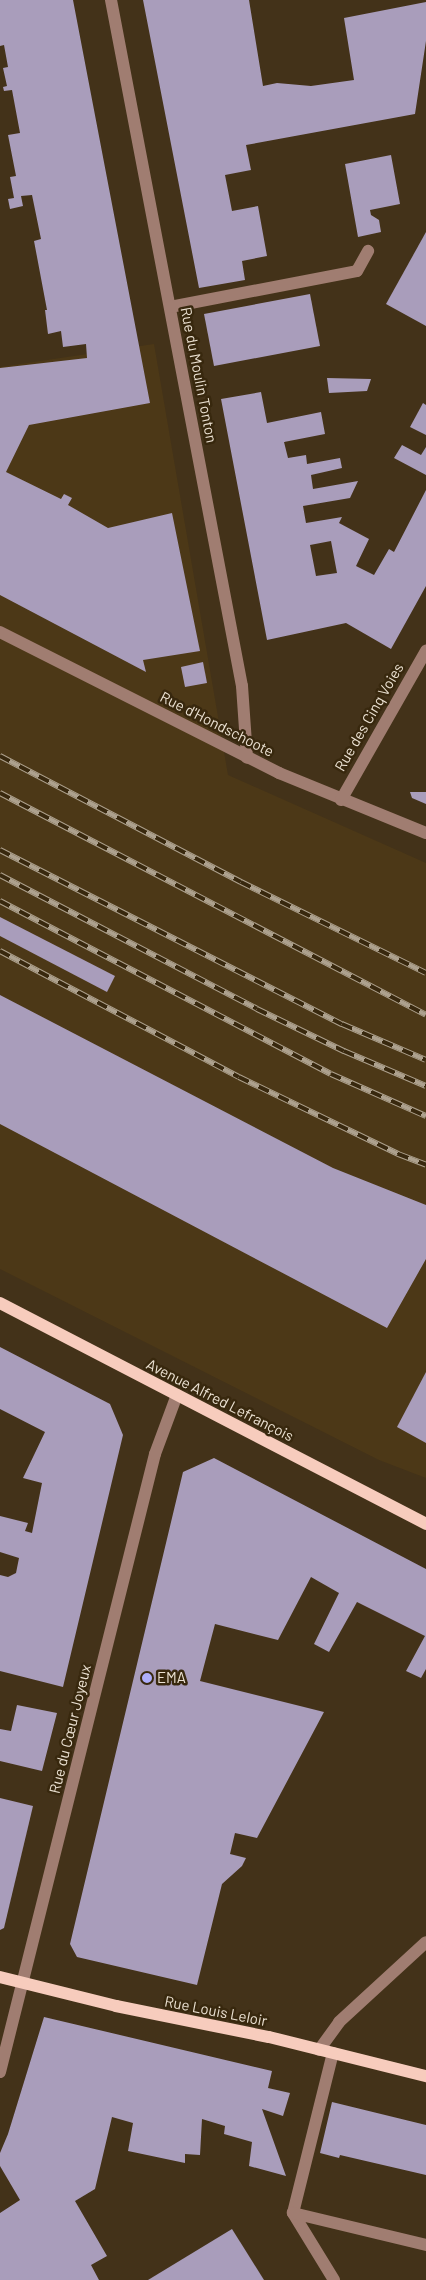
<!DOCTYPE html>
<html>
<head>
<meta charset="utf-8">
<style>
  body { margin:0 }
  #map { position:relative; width:426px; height:2280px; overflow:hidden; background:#433219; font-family:Barlow,sans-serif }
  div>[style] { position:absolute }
  .built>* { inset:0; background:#4c3817 }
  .building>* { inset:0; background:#a99dbb }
  .minor>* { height:12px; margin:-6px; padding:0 6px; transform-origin:6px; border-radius:6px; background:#a07d71 }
  .major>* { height:12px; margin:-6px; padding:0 6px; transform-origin:6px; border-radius:6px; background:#f7ccbd }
  .rail>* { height:5.5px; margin-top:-2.75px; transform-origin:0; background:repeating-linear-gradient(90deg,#38280e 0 11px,#ada18e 0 22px); box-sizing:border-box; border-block:1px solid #ada18e }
  .dots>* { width:14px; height:14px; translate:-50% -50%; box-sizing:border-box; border:2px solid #38280e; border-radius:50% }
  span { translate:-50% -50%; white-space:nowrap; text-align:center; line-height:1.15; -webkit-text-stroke:5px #38280e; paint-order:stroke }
  .street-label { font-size:15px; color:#ece2d3 }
  .poi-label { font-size:15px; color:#ece2d3 }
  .left { translate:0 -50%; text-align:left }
</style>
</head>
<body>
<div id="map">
  <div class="built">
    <i style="clip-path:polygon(154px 344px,228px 775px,426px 863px,426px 1478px,379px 1460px,0 1269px,0 367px)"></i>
  </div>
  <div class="building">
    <i style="clip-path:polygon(0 0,73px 0,150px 403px,29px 425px,6px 472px,61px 499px,64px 494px,72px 498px,68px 505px,108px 528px,172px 513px,200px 651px,143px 660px,146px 672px,0 595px,0 368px,87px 358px,86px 344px,63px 347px,61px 331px,48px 334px,45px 310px,47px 310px,34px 241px,41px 239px,32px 195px,21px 196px,23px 206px,10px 209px,8px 199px,14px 198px,10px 177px,16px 176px,8px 135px,20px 133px,12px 90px,4px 91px,3px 87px,7px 86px,3px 68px,8px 67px,4px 45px,0 46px)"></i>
    <i style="clip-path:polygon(143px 0,249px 0,263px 86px,277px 83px,311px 86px,354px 80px,344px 18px,426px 2px,426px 41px,415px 114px,246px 145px,251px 170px,225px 175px,232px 211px,258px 206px,267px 256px,242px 261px,245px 280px,199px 288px)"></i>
    <i style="clip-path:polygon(391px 155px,400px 204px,370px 210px,371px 215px,379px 220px,381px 232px,358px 237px,345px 164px)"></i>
    <i style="clip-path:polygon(426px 232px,426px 326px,386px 304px)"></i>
    <i style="clip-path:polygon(310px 294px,320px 346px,214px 366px,204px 314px)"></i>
    <i style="clip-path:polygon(327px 378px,371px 379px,367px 391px,329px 393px)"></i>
    <i style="clip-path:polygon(evenodd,261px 392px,267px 423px,321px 412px,325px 434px,284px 442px,288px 458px,306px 455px,307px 464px,340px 458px,342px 468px,311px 475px,313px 489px,358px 481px,350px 498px,303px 506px,306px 523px,342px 517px,339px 523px,369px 539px,356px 566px,374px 575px,389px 549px,394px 552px,426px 490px,426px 586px,391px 649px,346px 623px,267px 640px,221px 399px,261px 392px,331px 541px,337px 573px,316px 576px,310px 545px,331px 541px)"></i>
    <i style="clip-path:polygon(423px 403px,426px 405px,426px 435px,410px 427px)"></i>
    <i style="clip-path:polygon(402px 445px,421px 455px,426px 447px,426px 475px,394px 458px)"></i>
    <i style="clip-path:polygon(203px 662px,207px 683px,185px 687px,181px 667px)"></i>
    <i style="clip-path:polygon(410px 792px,426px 792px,426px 804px,412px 798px)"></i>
    <i style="clip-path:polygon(0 917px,115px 976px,107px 992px,0 936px)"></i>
    <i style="clip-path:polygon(0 995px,333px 1168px,426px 1205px,426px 1259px,387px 1328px,0 1124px)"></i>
    <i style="clip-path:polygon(0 1347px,110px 1404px,123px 1435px,63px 1687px,0 1671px,0 1575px,8px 1577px,16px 1573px,19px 1558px,0 1552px,0 1516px,28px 1523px,25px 1531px,32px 1533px,42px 1483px,23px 1478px,45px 1432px,0 1409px)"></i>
    <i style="clip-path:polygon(426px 1372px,426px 1443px,397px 1427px)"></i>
    <i style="clip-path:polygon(214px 1458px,426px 1569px,426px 1669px,421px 1678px,406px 1671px,425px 1636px,357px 1602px,329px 1652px,314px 1644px,339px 1593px,311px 1577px,278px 1640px,215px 1624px,200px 1681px,324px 1712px,257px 1838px,235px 1833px,230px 1854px,246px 1858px,242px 1866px,222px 1884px,197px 1985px,77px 1957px,70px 1944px,183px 1472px)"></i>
    <i style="clip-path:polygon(17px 1705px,57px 1713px,42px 1771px,0 1761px,0 1729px,11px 1731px)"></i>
    <i style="clip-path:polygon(0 1798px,33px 1806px,4px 1928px,0 1930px)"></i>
    <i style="clip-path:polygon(44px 2017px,272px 2071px,268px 2088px,290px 2093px,283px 2116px,262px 2109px,286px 2176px,249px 2166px,252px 2142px,224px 2134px,225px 2126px,202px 2119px,200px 2155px,185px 2154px,185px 2163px,128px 2151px,133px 2123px,112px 2117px,95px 2189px,75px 2201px,107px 2256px,91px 2265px,99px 2280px,0 2280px,0 2213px,20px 2200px,0 2166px,0 2153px,8px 2134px)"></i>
    <i style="clip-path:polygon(332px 2102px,426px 2125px,426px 2175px,340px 2155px,339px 2158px,320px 2153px)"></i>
    <i style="clip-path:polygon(232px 2229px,264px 2280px,148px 2280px)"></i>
  </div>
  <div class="minor">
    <i style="left:111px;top:0;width:698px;rotate:79.19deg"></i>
    <i style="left:242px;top:686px;width:72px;rotate:86deg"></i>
    <i style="left:170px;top:307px;width:190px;rotate:-10.9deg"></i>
    <i style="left:357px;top:271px;width:23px;rotate:-61deg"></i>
    <i style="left:0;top:632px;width:313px;rotate:26.8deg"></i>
    <i style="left:279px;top:773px;width:159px;rotate:22.2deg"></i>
    <i style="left:341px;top:800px;width:172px;rotate:-60.3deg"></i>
    <i style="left:319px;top:2050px;width:34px;rotate:-54deg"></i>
    <i style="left:339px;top:2022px;width:118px;rotate:-42.6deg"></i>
    <i style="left:0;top:2072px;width:637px;rotate:-75.92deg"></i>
    <i style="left:155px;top:1454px;width:63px;rotate:-69.6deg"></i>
    <i style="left:293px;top:2213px;width:165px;rotate:-76deg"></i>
    <i style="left:334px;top:2280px;width:79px;rotate:-121.5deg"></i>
    <i style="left:293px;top:2213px;width:137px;rotate:13.5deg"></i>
  </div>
  <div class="major">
    <i style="left:0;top:1303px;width:480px;rotate:27.4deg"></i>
    <i style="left:0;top:1977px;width:120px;rotate:14deg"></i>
    <i style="left:116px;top:2006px;width:156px;rotate:11.5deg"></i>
    <i style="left:269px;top:2037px;width:162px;rotate:14deg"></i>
  </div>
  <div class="rail">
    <i style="left:0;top:756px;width:272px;rotate:27.6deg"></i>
    <i style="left:241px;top:882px;width:206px;rotate:26.2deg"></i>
    <i style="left:0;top:793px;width:480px;rotate:27.5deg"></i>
    <i style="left:0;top:850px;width:384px;rotate:27deg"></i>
    <i style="left:342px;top:1024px;width:91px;rotate:23.2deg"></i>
    <i style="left:0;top:875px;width:290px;rotate:27.5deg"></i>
    <i style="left:257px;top:1009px;width:97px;rotate:25.8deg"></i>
    <i style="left:344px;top:1051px;width:89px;rotate:23.1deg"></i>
    <i style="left:0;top:901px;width:373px;rotate:27.6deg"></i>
    <i style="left:331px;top:1074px;width:104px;rotate:23.9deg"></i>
    <i style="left:0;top:951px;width:270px;rotate:27.8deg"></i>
    <i style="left:239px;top:1077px;width:177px;rotate:25.8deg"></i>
    <i style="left:398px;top:1154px;width:30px;rotate:21deg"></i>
  </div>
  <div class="dots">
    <i style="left:147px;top:1678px;background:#aeaefb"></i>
  </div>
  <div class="street-label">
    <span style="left:199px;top:375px;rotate:79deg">Rue du Moulin Tonton</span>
    <span style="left:369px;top:717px;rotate:-60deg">Rue des Cinq Voies</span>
    <span style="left:217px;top:724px;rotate:27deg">Rue d'Hondschoote</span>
    <span style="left:220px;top:1400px;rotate:27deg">Avenue Alfred Lefrançois</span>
    <span style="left:70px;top:1729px;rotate:-76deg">Rue du Cœur Joyeux</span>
    <span style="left:216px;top:2011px;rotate:11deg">Rue Louis Leloir</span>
  </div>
  <div class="poi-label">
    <span class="left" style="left:157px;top:1678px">EMA</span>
  </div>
</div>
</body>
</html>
